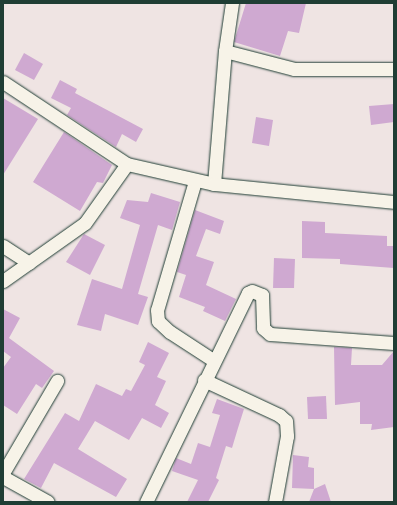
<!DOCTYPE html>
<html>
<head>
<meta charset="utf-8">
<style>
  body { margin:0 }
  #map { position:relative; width:397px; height:505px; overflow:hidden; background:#efe4e3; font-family:"Architects Daughter",sans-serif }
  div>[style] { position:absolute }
  .building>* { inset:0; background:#cfa9d1 }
  .roads { filter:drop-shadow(0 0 1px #1f3d34) drop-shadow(0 0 1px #1f3d34) }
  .minor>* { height:13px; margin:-6.5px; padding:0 6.5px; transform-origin:6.5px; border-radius:6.5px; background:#f7f3e8 }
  span { translate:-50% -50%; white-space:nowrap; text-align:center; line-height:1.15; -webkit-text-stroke:3px #f7f3e8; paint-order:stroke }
  .frame { position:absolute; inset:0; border:4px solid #1f3d34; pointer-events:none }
</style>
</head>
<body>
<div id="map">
  <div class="building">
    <i style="clip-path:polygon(246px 3px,306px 3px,299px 33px,288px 31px,280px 56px,234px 42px)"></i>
    <i style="clip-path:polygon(24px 53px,43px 64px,34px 80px,15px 70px)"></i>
    <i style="clip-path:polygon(60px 80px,77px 89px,75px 93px,143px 129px,136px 142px,122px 134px,116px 147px,67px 115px,71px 108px,51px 98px)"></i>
    <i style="clip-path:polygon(3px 98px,38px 119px,3px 175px)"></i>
    <i style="clip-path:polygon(394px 104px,394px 122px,371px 125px,369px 106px)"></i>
    <i style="clip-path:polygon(256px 117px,273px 120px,269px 146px,252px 143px)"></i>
    <i style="clip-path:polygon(64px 132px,112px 165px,103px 183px,97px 182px,80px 211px,33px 182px)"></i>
    <i style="clip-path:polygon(151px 193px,180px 202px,172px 230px,158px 225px,138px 294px,148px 297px,138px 325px,105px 314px,101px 331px,77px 325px,92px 279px,122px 289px,140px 225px,120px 218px,127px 200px,148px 202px)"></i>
    <i style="clip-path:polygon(195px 210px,224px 221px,220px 234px,206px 229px,196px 256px,214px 262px,206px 285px,236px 299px,225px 321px,203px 311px,205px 307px,179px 297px,186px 275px,177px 272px)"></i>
    <i style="clip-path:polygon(302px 221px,325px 222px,325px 233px,387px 236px,387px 246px,394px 246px,394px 268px,340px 264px,340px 259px,302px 258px)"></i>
    <i style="clip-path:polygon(84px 234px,105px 245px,90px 275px,66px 262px)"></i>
    <i style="clip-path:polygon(274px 258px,295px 259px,294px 288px,273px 288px)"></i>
    <i style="clip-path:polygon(3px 309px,20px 318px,9px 338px,54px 371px,42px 388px,36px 384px,17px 414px,3px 405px,3px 368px,11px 357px,3px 351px)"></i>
    <i style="clip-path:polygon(148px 342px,169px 353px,157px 377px,166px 381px,155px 405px,169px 413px,161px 428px,142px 418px,129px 440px,95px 421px,78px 449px,127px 479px,116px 497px,54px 463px,41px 488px,24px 479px,65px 413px,79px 421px,96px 384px,122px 396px,126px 389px,131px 391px,145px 365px,139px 362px)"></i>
    <i style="clip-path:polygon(334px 347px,352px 348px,351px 365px,382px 365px,394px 351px,394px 427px,371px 430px,372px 424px,360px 424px,360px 402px,335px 405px)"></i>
    <i style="clip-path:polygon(326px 396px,327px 419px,308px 419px,307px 397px)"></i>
    <i style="clip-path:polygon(217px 399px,244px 409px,238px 428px,232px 448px,226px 446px,216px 478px,219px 480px,208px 502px,187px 502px,198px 480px,172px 471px,176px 458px,191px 464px,198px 443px,210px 447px,220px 415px,212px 413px)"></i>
    <i style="clip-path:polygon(293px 455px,309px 457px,308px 467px,314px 468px,314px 489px,325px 484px,331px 502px,309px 502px,314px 489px,292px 488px)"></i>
  </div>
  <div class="roads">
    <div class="minor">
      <i style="left:225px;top:51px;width:71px;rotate:14.6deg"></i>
      <i style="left:294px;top:69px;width:100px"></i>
      <i style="left:3px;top:82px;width:149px;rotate:33.5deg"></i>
      <i style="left:195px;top:181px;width:134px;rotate:106.4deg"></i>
      <i style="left:157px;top:310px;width:11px;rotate:85deg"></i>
      <i style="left:158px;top:321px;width:16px;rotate:43deg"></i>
      <i style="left:170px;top:332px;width:51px;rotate:33.1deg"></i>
      <i style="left:214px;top:184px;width:133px;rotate:-85.3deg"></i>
      <i style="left:225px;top:51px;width:49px;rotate:-81.7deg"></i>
      <i style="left:3px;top:246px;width:31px;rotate:33deg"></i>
      <i style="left:3px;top:281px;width:100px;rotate:-35.3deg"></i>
      <i style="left:85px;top:223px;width:72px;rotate:-54.6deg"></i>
      <i style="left:127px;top:164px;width:89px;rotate:12.9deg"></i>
      <i style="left:214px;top:184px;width:181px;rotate:5.7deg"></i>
      <i style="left:204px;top:380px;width:83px;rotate:25deg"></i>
      <i style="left:279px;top:415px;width:9px;rotate:41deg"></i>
      <i style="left:286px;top:421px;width:15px;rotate:86deg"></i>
      <i style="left:287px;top:436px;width:67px;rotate:100.3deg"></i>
      <i style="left:3px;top:473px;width:107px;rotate:-59.6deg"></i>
      <i style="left:3px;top:477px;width:51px;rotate:29.1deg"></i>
      <i style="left:146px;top:502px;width:233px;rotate:-64deg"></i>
      <i style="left:248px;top:293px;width:4px;rotate:-27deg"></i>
      <i style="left:252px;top:291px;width:11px;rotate:22deg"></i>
      <i style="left:262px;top:295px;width:33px;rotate:88deg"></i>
      <i style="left:263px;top:328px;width:9px;rotate:41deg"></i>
      <i style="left:270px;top:334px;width:124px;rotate:4.2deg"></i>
    </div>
  </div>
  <div class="frame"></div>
</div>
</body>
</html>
